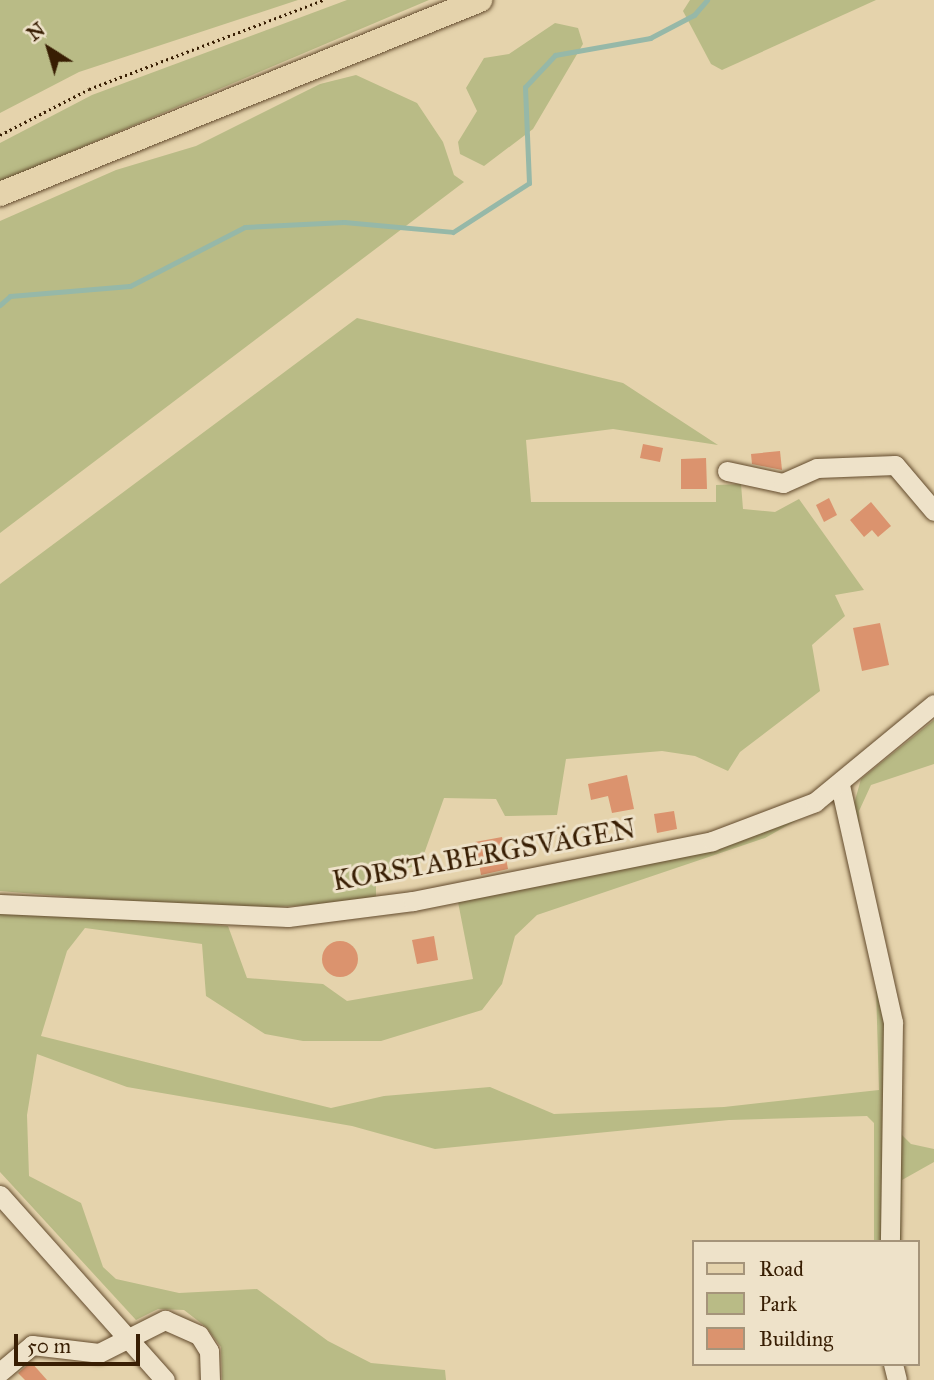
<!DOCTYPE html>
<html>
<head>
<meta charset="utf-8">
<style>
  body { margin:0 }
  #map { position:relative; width:934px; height:1380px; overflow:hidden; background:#e5d3ac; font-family:"IM FELL Great Primer",serif }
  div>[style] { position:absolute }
  .green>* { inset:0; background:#b9bb86 }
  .stream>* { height:5px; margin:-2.5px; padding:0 2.5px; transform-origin:2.5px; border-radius:2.5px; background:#96b8a8 }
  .building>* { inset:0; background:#db936e }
  .round { border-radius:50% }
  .path>* { height:2.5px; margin-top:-1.25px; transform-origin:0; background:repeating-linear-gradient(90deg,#381e03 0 2px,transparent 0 5.5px) }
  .roads { filter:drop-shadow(0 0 2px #634b2d) drop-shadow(0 0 2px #634b2d) }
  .minor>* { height:19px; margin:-9.5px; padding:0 9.5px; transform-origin:9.5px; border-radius:9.5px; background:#eee2c9 }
  .major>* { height:24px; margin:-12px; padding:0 12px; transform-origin:12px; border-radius:12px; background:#e5d3ac }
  span { translate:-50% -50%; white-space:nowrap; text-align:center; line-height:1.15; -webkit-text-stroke:6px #eee2c9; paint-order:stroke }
  .street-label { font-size:28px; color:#381e03 }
  .legend { position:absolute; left:692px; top:1240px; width:228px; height:126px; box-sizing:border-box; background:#eee2c9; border:2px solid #a5947a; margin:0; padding:9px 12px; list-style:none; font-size:21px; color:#381e03 }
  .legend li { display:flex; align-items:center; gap:14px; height:35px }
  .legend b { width:35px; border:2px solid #a5947a }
  .north { position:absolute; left:14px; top:14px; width:70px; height:70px; -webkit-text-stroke:5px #eee2c9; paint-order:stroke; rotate:323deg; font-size:19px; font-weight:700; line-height:28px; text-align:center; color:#381e03 }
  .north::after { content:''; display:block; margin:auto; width:24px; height:32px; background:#381e03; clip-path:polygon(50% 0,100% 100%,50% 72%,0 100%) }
  .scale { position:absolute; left:14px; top:1334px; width:126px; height:32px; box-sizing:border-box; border:4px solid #381e03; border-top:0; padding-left:9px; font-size:21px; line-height:24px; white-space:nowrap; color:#381e03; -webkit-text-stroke:5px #eee2c9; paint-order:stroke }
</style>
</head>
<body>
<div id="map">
  <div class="green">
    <i style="clip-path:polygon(0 0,298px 0,79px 72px,0 113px)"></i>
    <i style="clip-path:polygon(347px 0,429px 0,0 182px,0 143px,92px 95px)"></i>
    <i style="clip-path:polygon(690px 0,876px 0,722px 70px,711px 64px,683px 11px)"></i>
    <i style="clip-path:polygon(555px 23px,578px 28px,583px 44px,533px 129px,484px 166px,460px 154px,458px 142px,477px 111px,466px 88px,484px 58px,509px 54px)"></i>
    <i style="clip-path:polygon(356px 75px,417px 103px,443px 142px,454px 175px,464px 182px,0 533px,0 221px,116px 170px,196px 146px,320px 84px)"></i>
    <i style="clip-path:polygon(357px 318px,623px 383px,718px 445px,613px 429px,526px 440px,531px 502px,716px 502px,716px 485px,741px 484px,743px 509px,775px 512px,799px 499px,864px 590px,835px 595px,845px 616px,812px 645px,820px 691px,740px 752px,728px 771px,695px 756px,662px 751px,566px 759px,557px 815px,505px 816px,496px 799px,444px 798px,420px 865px,376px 876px,376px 901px,227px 910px,0 891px,0 584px)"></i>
    <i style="clip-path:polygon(934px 720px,934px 764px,871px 785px,859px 811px,860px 841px,854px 804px,861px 779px)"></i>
    <i style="clip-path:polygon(820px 807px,765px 838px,537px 915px,515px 936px,502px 984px,482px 1010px,381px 1041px,303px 1041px,265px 1034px,206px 996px,202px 944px,85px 928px,67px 951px,41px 1036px,331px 1108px,384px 1096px,490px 1087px,554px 1114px,724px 1107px,879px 1090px,876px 988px,889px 1046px,882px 1242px,874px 1242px,874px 1123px,867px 1116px,729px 1120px,435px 1149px,352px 1126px,127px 1087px,37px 1054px,27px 1115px,29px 1176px,81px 1203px,103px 1267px,116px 1279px,179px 1293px,257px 1289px,328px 1341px,371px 1363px,445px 1370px,446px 1380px,222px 1380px,221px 1347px,206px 1327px,184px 1310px,158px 1309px,136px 1320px,0 1172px,0 911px,228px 926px,247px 978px,323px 984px,347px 1001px,473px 979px,458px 902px,714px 845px)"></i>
    <i style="clip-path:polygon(901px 1109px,902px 1135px,911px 1144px,934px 1149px,934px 1162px,902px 1180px,901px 1242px,894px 1242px)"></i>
  </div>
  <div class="stream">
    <i style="left:0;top:305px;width:13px;rotate:-42deg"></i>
    <i style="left:10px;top:296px;width:120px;rotate:-4.8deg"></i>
    <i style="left:130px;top:286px;width:129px;rotate:-27.2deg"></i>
    <i style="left:245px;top:227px;width:99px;rotate:-2.9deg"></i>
    <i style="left:344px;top:222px;width:109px;rotate:5.2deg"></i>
    <i style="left:453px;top:232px;width:90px;rotate:-32.8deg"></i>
    <i style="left:529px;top:183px;width:96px;rotate:-92.4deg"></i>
    <i style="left:525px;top:87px;width:44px;rotate:-46.8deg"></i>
    <i style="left:555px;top:55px;width:97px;rotate:-10.1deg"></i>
    <i style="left:650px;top:38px;width:50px;rotate:-27.6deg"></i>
    <i style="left:694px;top:15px;width:20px;rotate:-49deg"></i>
  </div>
  <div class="building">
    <i style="clip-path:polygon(643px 444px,663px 448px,660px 462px,640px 458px)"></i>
    <i style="clip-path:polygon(780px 451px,782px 470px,752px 464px,751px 454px)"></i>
    <i style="clip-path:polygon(706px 458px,707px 489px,681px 489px,681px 459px)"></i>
    <i style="clip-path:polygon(829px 498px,837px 515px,824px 522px,816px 505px)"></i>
    <i style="clip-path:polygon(871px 502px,891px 526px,878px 537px,872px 530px,864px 537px,850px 520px)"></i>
    <i style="clip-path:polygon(880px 623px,889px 665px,862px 671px,853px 628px)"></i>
    <i style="clip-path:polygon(627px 775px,634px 809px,612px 813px,608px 796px,591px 800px,588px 784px)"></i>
    <i style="clip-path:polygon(674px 811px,677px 829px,657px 833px,654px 814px)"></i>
    <i style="clip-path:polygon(502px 837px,508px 869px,481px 875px,475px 842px)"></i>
    <i style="clip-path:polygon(434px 936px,438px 960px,417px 964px,412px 940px)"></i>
    <i class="round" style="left:322px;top:941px;width:36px;height:36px"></i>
    <i style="clip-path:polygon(31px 1362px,47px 1380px,25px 1380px,18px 1373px)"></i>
  </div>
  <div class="path">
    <i style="left:0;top:135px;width:100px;rotate:-27.3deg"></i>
    <i style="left:89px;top:89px;width:250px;rotate:-20.8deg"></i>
  </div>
  <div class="roads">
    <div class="minor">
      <i style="left:727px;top:471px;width:57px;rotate:12.1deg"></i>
      <i style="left:783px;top:483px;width:37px;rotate:-24deg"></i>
      <i style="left:817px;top:468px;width:78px;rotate:-2.2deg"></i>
      <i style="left:895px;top:465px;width:60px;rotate:49.7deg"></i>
      <i style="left:840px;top:785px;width:243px;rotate:77.4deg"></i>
      <i style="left:893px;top:1022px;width:220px;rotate:90.8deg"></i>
      <i style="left:0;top:904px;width:288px;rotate:2.6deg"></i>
      <i style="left:288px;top:917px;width:126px;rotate:-7.3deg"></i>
      <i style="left:413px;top:901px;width:305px;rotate:-11.3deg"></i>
      <i style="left:712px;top:841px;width:110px;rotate:-20.7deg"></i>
      <i style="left:815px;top:802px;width:154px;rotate:-39.5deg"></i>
      <i style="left:0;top:1195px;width:248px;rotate:48.3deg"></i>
      <i style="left:893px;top:1364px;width:16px;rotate:76deg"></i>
      <i style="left:0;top:1372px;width:42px;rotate:-40.2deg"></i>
      <i style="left:32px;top:1345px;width:67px;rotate:6.8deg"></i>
      <i style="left:99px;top:1353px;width:74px;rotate:-26.6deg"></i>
      <i style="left:165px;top:1320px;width:37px;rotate:24deg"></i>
      <i style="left:199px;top:1335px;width:19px;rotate:58deg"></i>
      <i style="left:209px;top:1351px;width:29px;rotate:88deg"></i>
    </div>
    <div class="major">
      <i style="left:0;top:194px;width:518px;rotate:-22.01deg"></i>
    </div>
  </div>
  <div class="street-label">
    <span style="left:484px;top:855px;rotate:-10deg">KORSTABERGSVÄGEN</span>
  </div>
  <ul class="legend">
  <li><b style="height:9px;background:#e5d3ac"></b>Road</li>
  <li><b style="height:19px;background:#b9bb86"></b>Park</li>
  <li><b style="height:19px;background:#db936e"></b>Building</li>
  </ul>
  <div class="north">N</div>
  <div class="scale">50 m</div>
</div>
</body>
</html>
